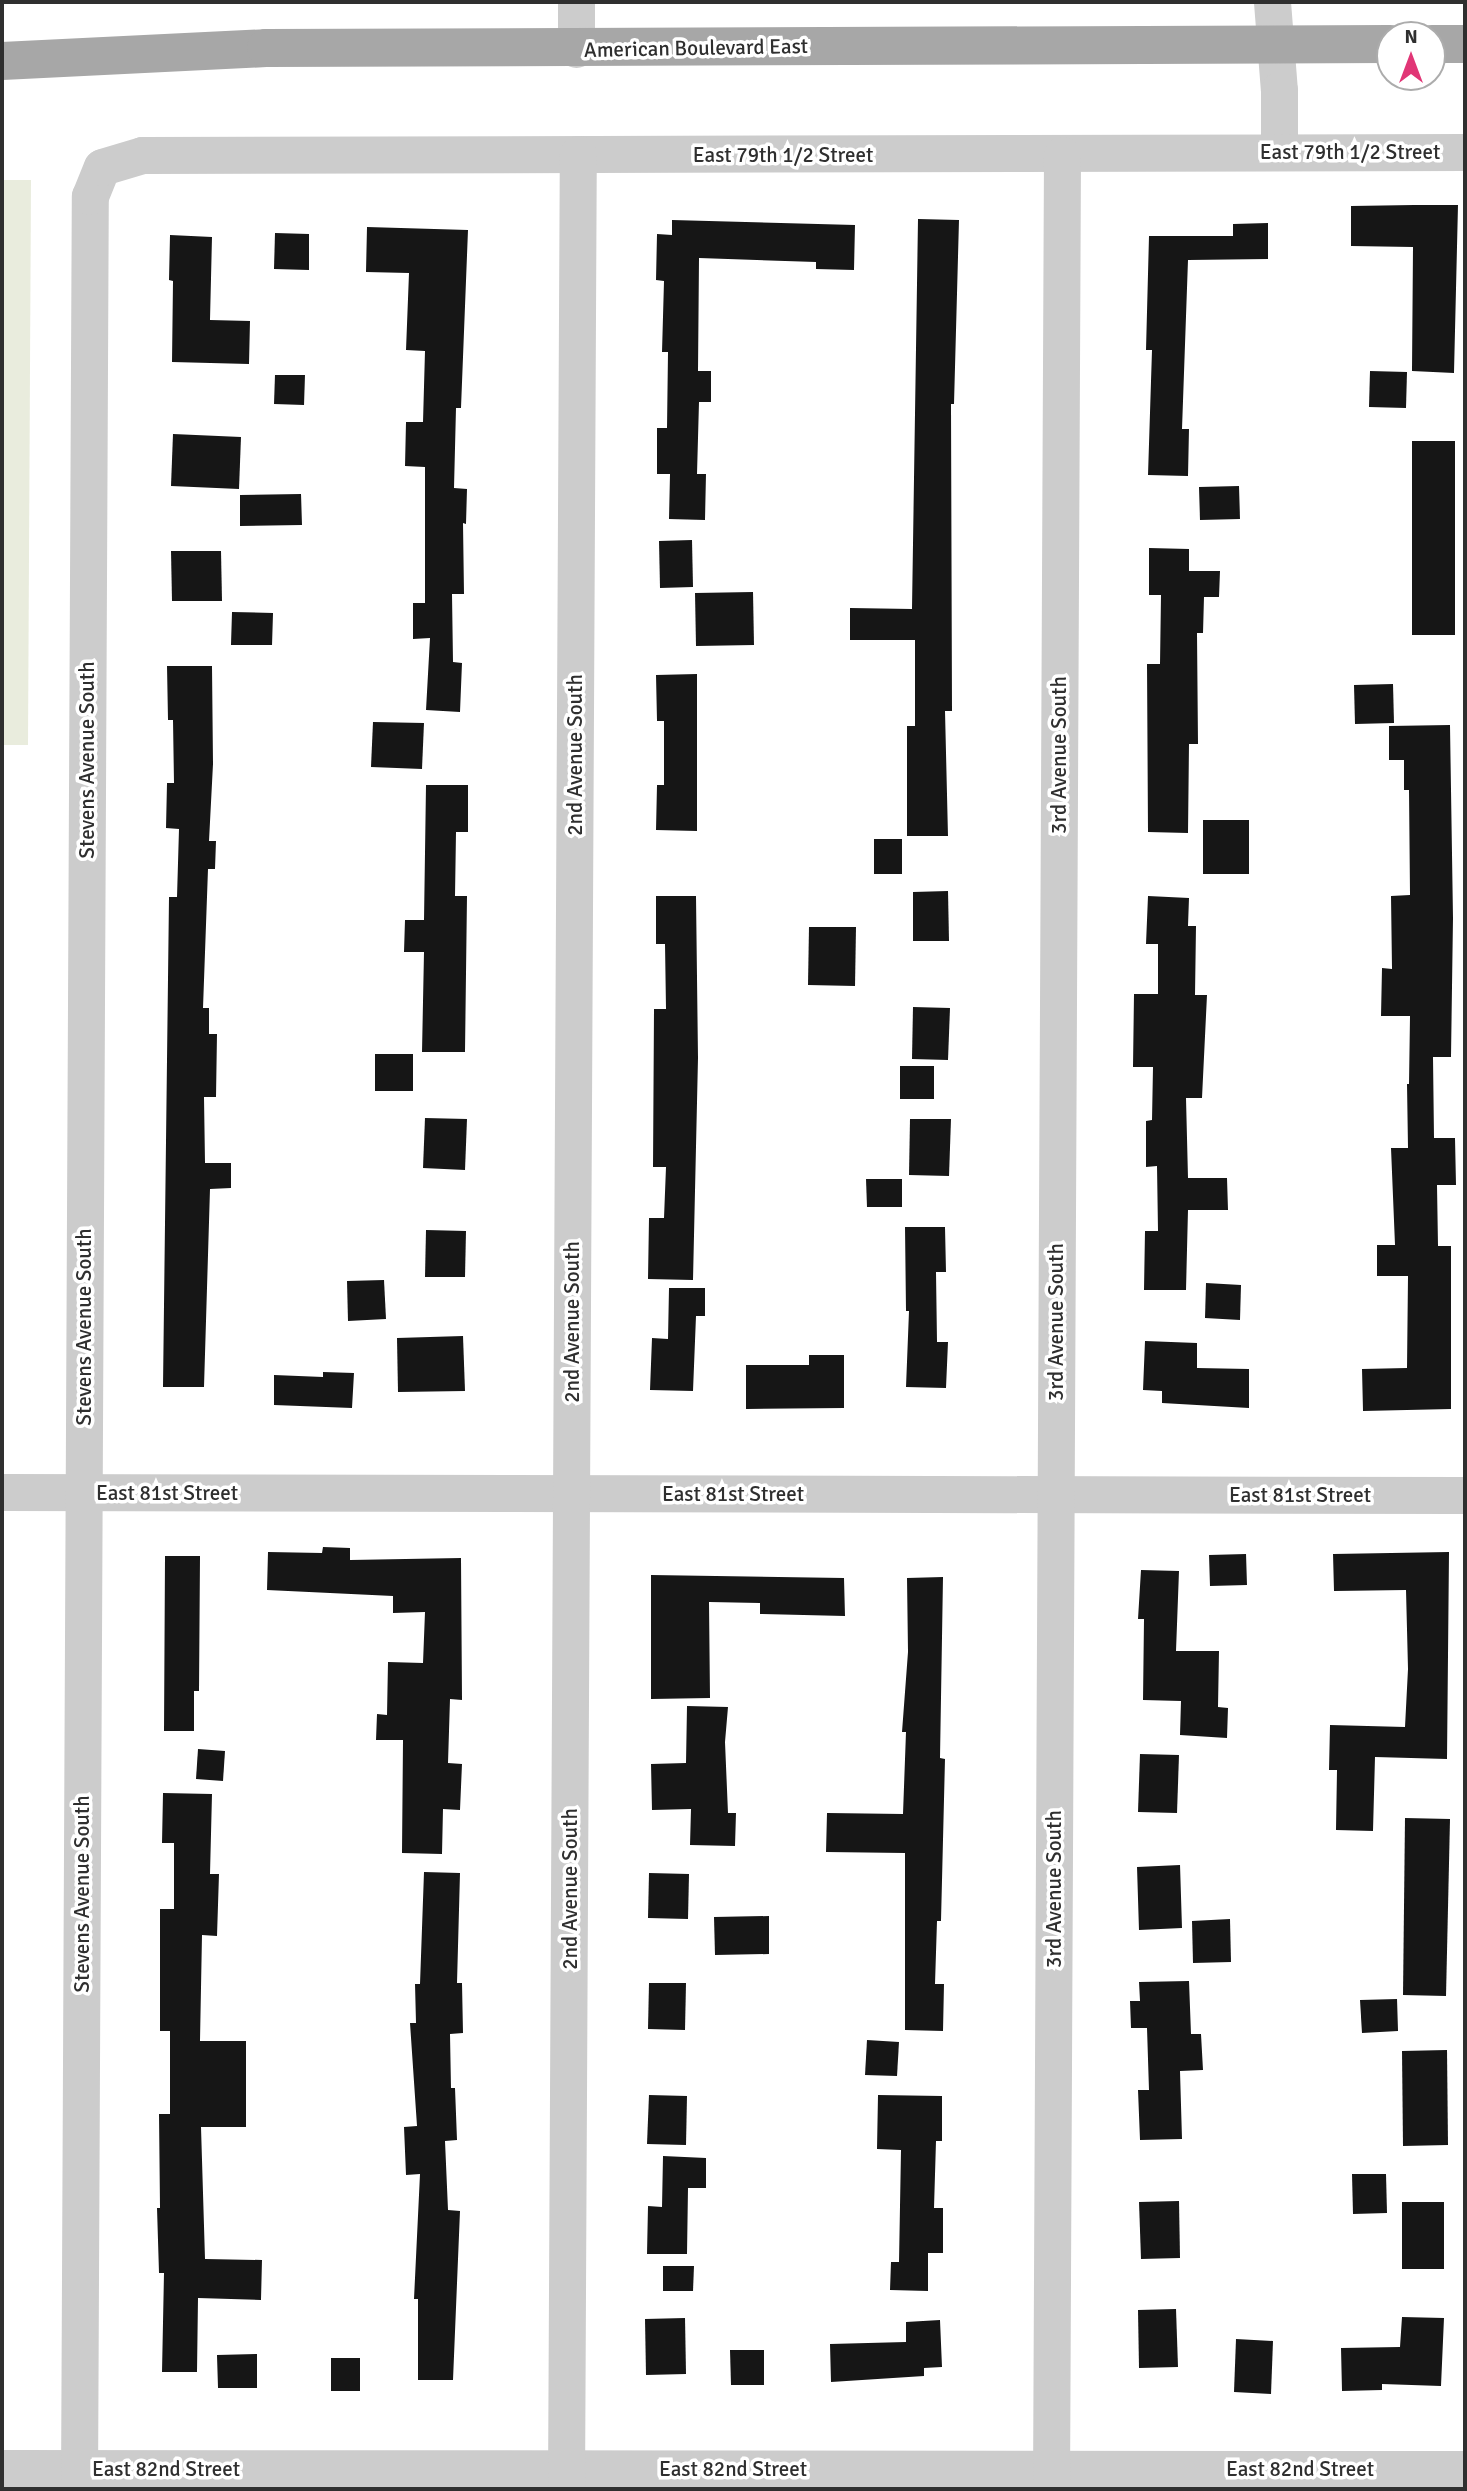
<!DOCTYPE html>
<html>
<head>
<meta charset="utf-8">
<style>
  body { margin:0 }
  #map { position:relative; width:1467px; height:2491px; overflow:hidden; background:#fff; font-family:Signika,sans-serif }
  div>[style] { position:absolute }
  .green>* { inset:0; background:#e9ecdd }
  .building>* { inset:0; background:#161616 }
  .minor>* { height:37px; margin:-18.5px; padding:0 18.5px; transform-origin:18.5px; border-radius:18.5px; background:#ccc }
  .major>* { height:38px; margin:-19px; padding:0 19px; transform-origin:19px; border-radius:19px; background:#a7a7a7 }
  span { translate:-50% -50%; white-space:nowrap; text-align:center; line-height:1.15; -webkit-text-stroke:7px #fff; paint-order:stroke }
  .street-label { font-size:21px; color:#2f2f2f }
  .frame { position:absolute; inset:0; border:4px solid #2f2f2f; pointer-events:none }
  .north { position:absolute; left:1376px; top:21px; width:70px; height:70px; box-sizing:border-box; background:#fff; border:2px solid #acacac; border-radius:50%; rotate:0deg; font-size:19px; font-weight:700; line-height:28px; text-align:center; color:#2f2f2f }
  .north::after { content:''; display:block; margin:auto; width:24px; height:32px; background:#e13676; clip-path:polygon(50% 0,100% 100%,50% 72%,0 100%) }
</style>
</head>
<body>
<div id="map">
  <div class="green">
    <i style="clip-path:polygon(2px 180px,31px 180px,28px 745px,2px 745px)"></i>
  </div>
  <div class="building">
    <i style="clip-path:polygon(1414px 205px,1458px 205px,1454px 373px,1412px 371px,1413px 247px,1351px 246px,1351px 206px)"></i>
    <i style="clip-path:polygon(918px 219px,959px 220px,954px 404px,951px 404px,952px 711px,945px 711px,948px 836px,907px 836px,907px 726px,915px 726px,915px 640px,850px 640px,850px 608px,912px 609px)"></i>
    <i style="clip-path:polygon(672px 220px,855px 225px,854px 270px,816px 269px,816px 262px,699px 258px,698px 371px,711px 371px,711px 402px,699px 402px,697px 474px,706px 474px,705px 520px,669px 519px,670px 474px,657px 474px,657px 428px,667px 428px,668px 352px,662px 352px,664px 281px,656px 280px,657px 234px,672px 235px)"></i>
    <i style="clip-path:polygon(1268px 223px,1268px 259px,1188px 260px,1182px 429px,1189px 429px,1188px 476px,1148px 475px,1152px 350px,1146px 350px,1149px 236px,1233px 236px,1233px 224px)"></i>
    <i style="clip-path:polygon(367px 227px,468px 230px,461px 408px,456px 408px,454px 488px,467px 489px,466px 524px,463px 523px,464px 594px,452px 594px,453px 662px,462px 663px,460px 712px,426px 710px,430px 638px,413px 639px,413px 603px,425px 603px,425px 467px,405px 466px,406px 422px,423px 422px,425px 351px,406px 350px,409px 273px,366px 272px)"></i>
    <i style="clip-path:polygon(275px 233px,309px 234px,309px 270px,274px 269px)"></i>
    <i style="clip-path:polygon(170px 235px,212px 237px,210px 320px,250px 321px,249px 364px,172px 362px,173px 281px,169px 280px)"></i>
    <i style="clip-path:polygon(1370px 371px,1407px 372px,1406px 408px,1369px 407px)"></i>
    <i style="clip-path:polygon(275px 375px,305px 375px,304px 405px,274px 404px)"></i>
    <i style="clip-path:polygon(173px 434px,241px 437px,239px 489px,171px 486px)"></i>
    <i style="clip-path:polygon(1412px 441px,1455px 441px,1455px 635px,1412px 635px)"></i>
    <i style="clip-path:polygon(1239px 486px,1240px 519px,1200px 520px,1199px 487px)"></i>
    <i style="clip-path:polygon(301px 494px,302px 525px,240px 526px,240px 495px)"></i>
    <i style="clip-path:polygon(692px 540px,693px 587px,660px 588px,659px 541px)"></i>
    <i style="clip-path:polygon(1149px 548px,1189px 549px,1189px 571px,1220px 571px,1219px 597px,1204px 597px,1203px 633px,1197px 633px,1198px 744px,1189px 744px,1188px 833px,1148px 832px,1147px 664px,1160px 664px,1161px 595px,1149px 595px)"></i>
    <i style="clip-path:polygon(171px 551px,221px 551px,222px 601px,172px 601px)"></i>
    <i style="clip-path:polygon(753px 592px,754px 645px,696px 646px,695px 593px)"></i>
    <i style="clip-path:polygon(232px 612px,273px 613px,272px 645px,231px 645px)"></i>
    <i style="clip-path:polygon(167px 666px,212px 666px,213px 764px,209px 841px,216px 841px,215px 869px,208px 869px,203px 1008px,209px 1008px,209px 1034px,217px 1034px,216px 1097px,204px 1097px,205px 1163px,231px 1163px,231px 1188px,210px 1189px,204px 1387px,163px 1387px,169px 897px,177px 897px,179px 829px,166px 828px,167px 783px,174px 783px,173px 720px,168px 720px)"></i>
    <i style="clip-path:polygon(697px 674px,697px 831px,656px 830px,657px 785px,664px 785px,664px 721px,657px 721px,656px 675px)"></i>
    <i style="clip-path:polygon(1393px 684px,1394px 723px,1355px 724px,1354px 685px)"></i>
    <i style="clip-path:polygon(373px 722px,424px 723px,422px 769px,371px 767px)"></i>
    <i style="clip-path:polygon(1450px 725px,1453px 918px,1451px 1057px,1433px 1057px,1434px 1138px,1455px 1138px,1456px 1185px,1437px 1185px,1438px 1246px,1451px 1246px,1451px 1409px,1363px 1411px,1362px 1369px,1407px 1368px,1408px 1276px,1377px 1276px,1377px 1245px,1395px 1245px,1391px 1148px,1408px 1148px,1407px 1084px,1409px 1084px,1410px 1016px,1381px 1016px,1382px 968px,1392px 969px,1391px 896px,1410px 895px,1409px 790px,1404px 790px,1404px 760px,1389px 760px,1389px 726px)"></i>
    <i style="clip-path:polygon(426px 785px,468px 785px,468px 832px,456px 832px,455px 896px,467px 896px,465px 1052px,422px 1052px,424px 952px,404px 952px,405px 920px,424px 920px)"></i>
    <i style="clip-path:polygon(1203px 820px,1249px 820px,1249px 874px,1203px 874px)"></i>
    <i style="clip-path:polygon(874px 839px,902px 839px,902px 874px,874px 874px)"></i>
    <i style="clip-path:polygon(948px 891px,949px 941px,913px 941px,913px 892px)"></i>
    <i style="clip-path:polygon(656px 896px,696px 896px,698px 1058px,693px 1280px,648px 1279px,649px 1218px,664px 1218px,666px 1167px,653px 1167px,654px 1009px,666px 1009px,665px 944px,656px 944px)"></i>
    <i style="clip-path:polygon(1148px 896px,1189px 898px,1188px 926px,1196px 926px,1195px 995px,1207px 995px,1202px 1098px,1186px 1098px,1188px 1178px,1227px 1178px,1228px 1210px,1188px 1210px,1186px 1290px,1144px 1290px,1145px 1231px,1158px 1231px,1157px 1166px,1146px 1167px,1146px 1121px,1152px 1120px,1153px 1067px,1133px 1067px,1134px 994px,1158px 994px,1158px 944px,1146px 944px)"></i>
    <i style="clip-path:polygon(809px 927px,856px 927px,855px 986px,808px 985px)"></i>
    <i style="clip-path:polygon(913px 1007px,950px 1008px,948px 1060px,912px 1059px)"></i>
    <i style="clip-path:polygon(375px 1054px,413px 1054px,413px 1091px,375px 1091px)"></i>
    <i style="clip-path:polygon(900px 1066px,934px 1066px,934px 1099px,900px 1099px)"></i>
    <i style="clip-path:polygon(425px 1118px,467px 1119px,465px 1170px,423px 1168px)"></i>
    <i style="clip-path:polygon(910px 1119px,951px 1119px,949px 1176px,909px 1175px)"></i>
    <i style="clip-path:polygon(866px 1179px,902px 1179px,902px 1207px,867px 1207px)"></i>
    <i style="clip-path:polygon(905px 1227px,945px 1227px,946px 1272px,936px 1272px,937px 1342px,948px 1342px,946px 1388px,906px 1387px,909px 1311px,906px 1311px)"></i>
    <i style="clip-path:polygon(426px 1230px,466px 1231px,465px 1277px,425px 1277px)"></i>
    <i style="clip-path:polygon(384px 1280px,386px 1319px,348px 1321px,347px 1281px)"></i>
    <i style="clip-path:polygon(1206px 1283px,1241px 1285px,1240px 1320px,1205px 1318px)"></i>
    <i style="clip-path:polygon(669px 1288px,705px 1288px,705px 1316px,696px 1316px,693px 1391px,650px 1390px,652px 1338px,668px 1339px)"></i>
    <i style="clip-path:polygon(463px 1336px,465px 1391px,398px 1392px,397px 1338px)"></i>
    <i style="clip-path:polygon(1145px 1341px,1197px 1343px,1197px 1368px,1249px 1369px,1249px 1408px,1162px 1403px,1162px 1391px,1143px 1390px)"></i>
    <i style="clip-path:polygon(809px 1355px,844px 1355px,844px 1408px,746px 1409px,746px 1365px,809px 1365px)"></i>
    <i style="clip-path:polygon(323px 1372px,354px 1373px,352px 1408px,274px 1405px,274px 1375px,323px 1377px)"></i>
    <i style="clip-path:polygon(323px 1547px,350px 1548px,350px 1560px,461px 1558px,462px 1700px,450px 1699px,448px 1763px,462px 1764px,460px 1810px,443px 1809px,442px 1854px,402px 1853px,403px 1740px,376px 1740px,377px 1714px,387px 1715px,388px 1662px,423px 1663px,425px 1612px,393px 1613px,393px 1596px,267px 1590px,268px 1552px,322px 1553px)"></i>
    <i style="clip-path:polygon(1449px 1552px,1447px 1759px,1375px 1757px,1373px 1831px,1336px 1830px,1337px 1770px,1329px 1770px,1330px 1725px,1405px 1727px,1408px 1669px,1406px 1590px,1334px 1591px,1333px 1554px)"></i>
    <i style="clip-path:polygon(1246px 1554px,1247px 1585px,1210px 1586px,1209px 1555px)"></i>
    <i style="clip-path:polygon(165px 1556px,200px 1556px,199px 1691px,194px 1691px,194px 1731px,164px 1731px)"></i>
    <i style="clip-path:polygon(1141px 1570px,1179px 1571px,1176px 1651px,1219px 1651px,1218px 1707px,1228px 1708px,1227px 1738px,1180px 1735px,1181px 1701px,1143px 1700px,1144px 1619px,1138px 1619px)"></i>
    <i style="clip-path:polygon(651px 1575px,844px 1578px,845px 1616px,760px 1614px,760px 1603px,709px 1602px,710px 1698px,651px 1699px)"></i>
    <i style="clip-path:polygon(943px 1577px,940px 1758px,945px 1759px,941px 1921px,937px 1921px,935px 1984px,944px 1984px,943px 2031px,905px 2030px,905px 1853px,826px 1852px,827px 1813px,903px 1814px,906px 1732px,902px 1732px,908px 1652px,907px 1578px)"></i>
    <i style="clip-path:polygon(687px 1706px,728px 1707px,725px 1742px,728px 1813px,736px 1813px,735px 1846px,690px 1845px,691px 1809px,652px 1810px,651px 1764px,686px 1763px)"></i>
    <i style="clip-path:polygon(198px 1749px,225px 1751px,223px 1781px,196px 1779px)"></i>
    <i style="clip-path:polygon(1140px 1754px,1179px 1755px,1177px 1813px,1138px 1812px)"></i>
    <i style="clip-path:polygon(163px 1793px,212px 1794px,210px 1874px,219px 1874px,217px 1936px,202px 1935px,200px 2041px,246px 2041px,246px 2127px,201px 2127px,205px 2259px,262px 2260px,261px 2300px,198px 2298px,197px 2372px,162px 2372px,164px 2273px,159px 2273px,157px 2208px,160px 2208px,159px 2114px,170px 2114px,170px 2031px,160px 2031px,160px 1909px,174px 1909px,174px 1843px,162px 1843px)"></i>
    <i style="clip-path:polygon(1405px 1818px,1450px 1819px,1446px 1996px,1403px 1995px)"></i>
    <i style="clip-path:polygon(1180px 1865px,1182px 1928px,1139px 1930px,1137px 1867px)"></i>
    <i style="clip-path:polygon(424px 1872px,460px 1873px,457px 1983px,462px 1983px,463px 2033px,450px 2034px,451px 2088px,455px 2088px,457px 2140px,445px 2141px,448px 2210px,460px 2211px,453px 2380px,418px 2380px,418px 2299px,414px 2299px,420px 2174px,406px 2175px,404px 2127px,417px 2126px,410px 2023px,416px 2023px,415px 1984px,420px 1984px)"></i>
    <i style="clip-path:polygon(649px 1873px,689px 1874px,688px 1919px,648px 1918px)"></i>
    <i style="clip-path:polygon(769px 1916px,769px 1954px,715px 1955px,714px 1917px)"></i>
    <i style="clip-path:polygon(1230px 1919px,1231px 1962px,1193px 1963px,1192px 1921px)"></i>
    <i style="clip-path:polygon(1189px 1981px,1191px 2034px,1201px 2034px,1203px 2070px,1180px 2071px,1182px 2139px,1140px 2140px,1138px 2090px,1149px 2090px,1147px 2028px,1131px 2028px,1130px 2001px,1140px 2001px,1139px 1982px)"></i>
    <i style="clip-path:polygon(649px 1983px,686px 1983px,685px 2030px,648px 2029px)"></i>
    <i style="clip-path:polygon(1397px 1999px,1398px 2031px,1362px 2033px,1360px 2000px)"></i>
    <i style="clip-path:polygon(867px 2040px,899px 2042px,897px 2076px,865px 2075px)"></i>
    <i style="clip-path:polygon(1447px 2050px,1448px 2145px,1403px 2146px,1402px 2051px)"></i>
    <i style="clip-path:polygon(649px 2095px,687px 2096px,686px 2145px,647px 2144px)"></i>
    <i style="clip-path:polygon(878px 2095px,942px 2096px,942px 2141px,936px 2141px,934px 2208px,943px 2208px,943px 2253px,928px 2253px,928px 2291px,890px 2290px,891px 2262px,899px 2262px,901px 2150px,877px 2149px)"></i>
    <i style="clip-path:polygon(663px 2156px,706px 2158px,706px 2188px,688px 2188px,687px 2254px,647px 2254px,648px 2206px,662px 2207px)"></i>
    <i style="clip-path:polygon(1352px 2174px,1386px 2174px,1387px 2213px,1353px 2214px)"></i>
    <i style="clip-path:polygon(1179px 2201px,1180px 2258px,1141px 2259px,1139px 2202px)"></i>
    <i style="clip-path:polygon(1402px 2202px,1444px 2202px,1444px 2269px,1402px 2269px)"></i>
    <i style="clip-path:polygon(663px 2266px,694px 2266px,693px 2291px,663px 2291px)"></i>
    <i style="clip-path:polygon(1176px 2309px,1178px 2367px,1139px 2368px,1138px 2310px)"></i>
    <i style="clip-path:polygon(1402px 2317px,1444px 2318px,1441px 2386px,1382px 2384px,1382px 2390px,1342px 2391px,1341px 2348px,1400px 2347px)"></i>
    <i style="clip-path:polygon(685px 2318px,686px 2374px,646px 2375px,645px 2319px)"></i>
    <i style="clip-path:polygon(940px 2320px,942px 2367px,924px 2368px,924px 2376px,831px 2382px,830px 2344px,906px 2342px,906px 2322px)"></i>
    <i style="clip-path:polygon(1236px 2339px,1273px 2341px,1271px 2394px,1234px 2392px)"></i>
    <i style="clip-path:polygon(730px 2350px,764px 2350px,764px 2385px,731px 2385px)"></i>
    <i style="clip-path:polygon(257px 2354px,257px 2388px,218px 2388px,217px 2355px)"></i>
    <i style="clip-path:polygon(331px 2358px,360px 2358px,360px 2391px,331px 2391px)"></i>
  </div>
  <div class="minor">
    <i style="left:1272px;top:2px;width:88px;rotate:85.5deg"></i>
    <i style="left:1279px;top:90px;width:62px;rotate:90deg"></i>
    <i style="left:576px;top:49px;width:47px;rotate:-90deg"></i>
    <i style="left:2px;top:1492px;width:1463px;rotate:0.12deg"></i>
    <i style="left:2px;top:2468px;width:1463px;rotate:0.04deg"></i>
    <i style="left:79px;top:2489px;width:2293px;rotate:-89.73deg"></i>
    <i style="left:90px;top:196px;width:31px;rotate:-68deg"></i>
    <i style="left:102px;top:167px;width:42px;rotate:-16.7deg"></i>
    <i style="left:142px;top:155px;width:1323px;rotate:-0.13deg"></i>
    <i style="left:566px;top:2489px;width:2335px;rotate:-89.71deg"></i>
    <i style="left:1051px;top:2489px;width:2334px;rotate:-89.73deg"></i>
  </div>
  <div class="major">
    <i style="left:1432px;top:44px;width:33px"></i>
    <i style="left:2px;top:61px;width:264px;rotate:-2.8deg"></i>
    <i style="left:266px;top:48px;width:1124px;rotate:-0.2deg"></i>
  </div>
  <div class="street-label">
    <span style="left:696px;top:48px;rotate:-1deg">American Boulevard East</span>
    <span style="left:1350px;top:152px">East 79th 1/2 Street</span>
    <span style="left:783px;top:155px">East 79th 1/2 Street</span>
    <span style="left:575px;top:755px;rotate:-90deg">2nd Avenue South</span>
    <span style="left:1059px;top:755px;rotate:-90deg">3rd Avenue South</span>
    <span style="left:87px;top:760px;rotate:-90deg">Stevens Avenue South</span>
    <span style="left:572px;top:1322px;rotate:-90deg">2nd Avenue South</span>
    <span style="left:1056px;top:1322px;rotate:-90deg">3rd Avenue South</span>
    <span style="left:84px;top:1327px;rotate:-90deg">Stevens Avenue South</span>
    <span style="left:167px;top:1493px">East 81st Street</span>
    <span style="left:733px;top:1494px">East 81st Street</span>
    <span style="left:1300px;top:1495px">East 81st Street</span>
    <span style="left:570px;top:1889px;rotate:-90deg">2nd Avenue South</span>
    <span style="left:1054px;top:1889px;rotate:-90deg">3rd Avenue South</span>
    <span style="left:82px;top:1894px;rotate:-90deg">Stevens Avenue South</span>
    <span style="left:166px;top:2469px">East 82nd Street</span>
    <span style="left:733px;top:2469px">East 82nd Street</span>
    <span style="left:1300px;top:2469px">East 82nd Street</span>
  </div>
  <div class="frame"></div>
  <div class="north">N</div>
</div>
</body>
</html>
